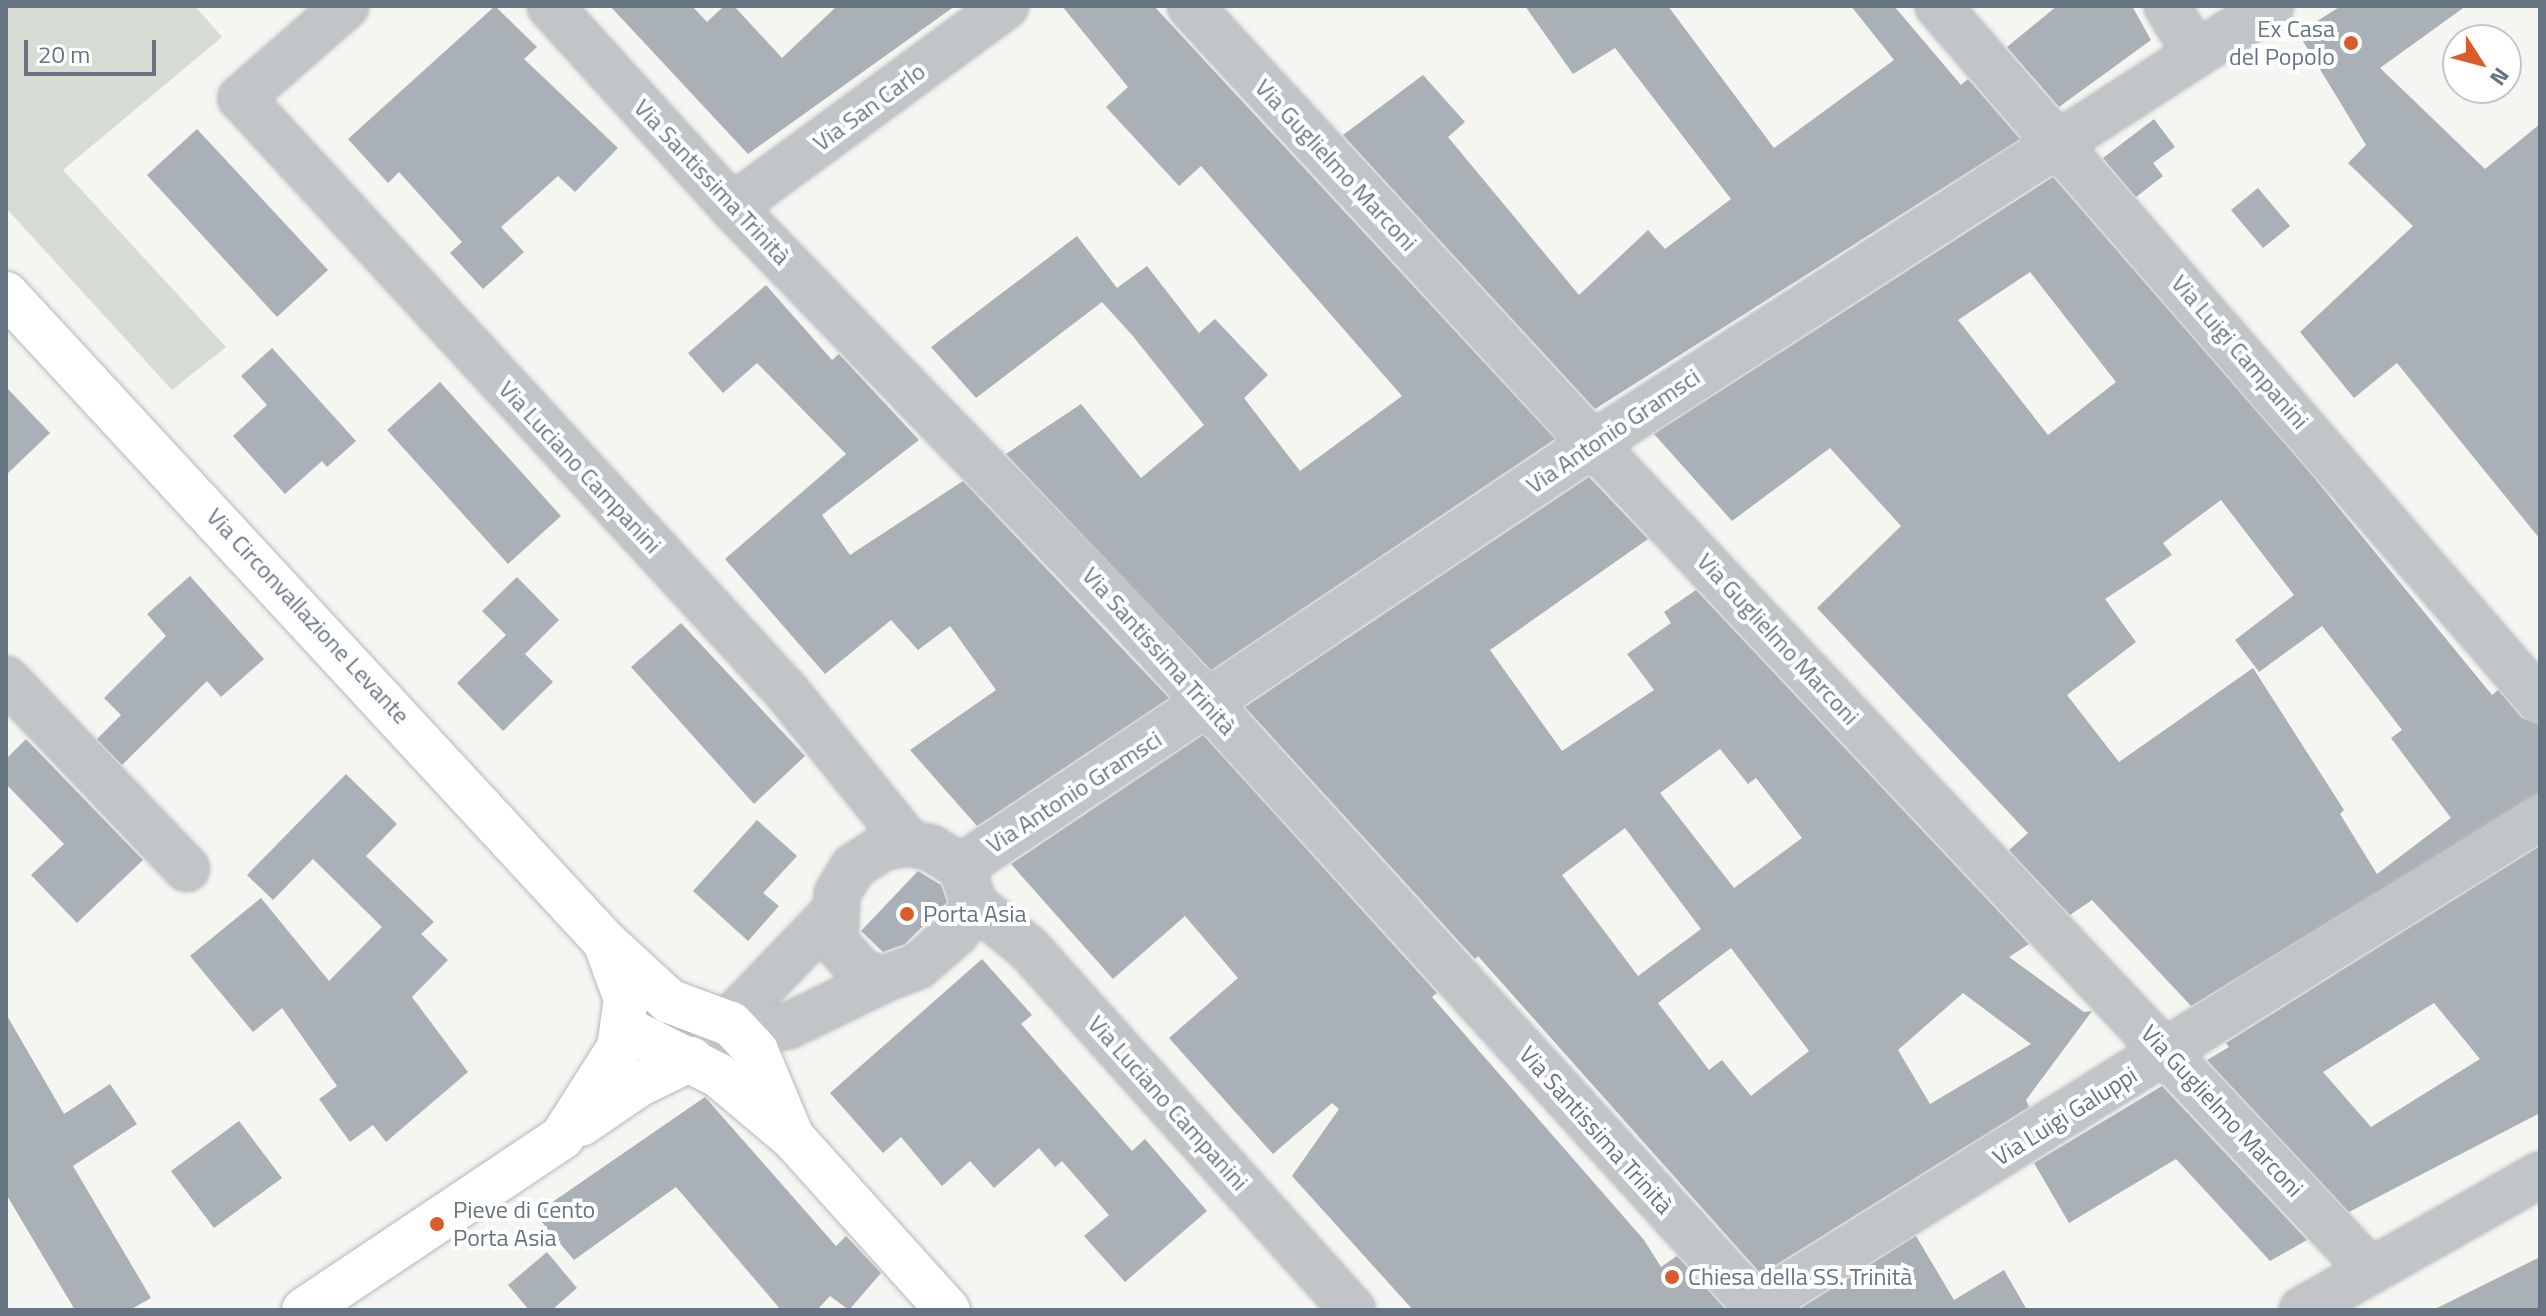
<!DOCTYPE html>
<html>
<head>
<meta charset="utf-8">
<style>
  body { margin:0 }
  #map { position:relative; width:2546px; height:1316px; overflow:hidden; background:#f5f5f2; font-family:"Titillium Web",sans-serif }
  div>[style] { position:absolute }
  .green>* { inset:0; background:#d6dcd3 }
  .building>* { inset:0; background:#aab1b6 }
  .roads { filter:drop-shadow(0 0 2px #b4b8bc) drop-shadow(0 0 2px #b4b8bc) }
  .minor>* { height:44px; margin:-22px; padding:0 22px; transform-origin:22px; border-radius:22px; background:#c1c5c8 }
  .secondary>* { height:44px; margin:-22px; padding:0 22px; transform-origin:22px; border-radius:22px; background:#fff }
  .dots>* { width:22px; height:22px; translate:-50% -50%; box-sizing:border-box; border:4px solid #fff; border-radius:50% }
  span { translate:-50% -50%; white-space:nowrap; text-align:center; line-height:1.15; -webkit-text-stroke:8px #fff; paint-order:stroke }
  .poi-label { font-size:24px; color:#667482 }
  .right { translate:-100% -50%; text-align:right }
  .left { translate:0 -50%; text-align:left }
  .street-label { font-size:24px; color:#667482 }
  .frame { position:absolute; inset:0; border:8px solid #667482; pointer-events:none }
  .north { position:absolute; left:2442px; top:24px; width:80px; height:80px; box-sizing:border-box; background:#fff; border:2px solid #c2c7cd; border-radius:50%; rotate:126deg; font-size:22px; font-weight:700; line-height:32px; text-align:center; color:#667482 }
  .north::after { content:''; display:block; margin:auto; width:28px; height:36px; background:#db5b2c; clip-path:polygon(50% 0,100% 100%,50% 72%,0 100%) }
  .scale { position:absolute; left:24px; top:40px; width:132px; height:36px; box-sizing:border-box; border:4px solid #667482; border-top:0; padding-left:10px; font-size:24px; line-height:28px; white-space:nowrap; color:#667482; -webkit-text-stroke:6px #fff; paint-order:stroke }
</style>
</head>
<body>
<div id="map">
  <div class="green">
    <i style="clip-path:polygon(6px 6px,195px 6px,222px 37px,63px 170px,226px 347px,172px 390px,6px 208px)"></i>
  </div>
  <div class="building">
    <i style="clip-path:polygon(495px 6px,537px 47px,524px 59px,618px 148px,575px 192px,558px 176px,501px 227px,524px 252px,483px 289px,450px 253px,462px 242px,399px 172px,388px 183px,348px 139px)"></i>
    <i style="clip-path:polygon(610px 6px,692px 6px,707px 22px,724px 6px,734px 6px,782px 58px,837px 6px,955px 6px,748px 154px)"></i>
    <i style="clip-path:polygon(1062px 6px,1154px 6px,1555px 439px,1211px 670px,1006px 454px,1081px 404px,1141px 478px,1204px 425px,1132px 335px,1102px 302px,976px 398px,931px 347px,1077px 236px,1117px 288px,1147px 266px,1199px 333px,1215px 319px,1268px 375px,1244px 398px,1300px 471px,1402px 396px,1201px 166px,1179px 186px,1106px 107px,1128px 87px)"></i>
    <i style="clip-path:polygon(1525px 6px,1668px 6px,1774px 148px,1894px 60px,1851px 6px,1894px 6px,1961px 85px,1968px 79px,2020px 139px,1595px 409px,1343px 135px,1423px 75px,1465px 122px,1448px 137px,1579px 295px,1648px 230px,1665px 249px,1731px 199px,1615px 48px,1573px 74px)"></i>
    <i style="clip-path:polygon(2057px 6px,2132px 6px,2151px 40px,2059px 107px,2007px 47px)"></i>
    <i style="clip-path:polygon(2341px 6px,2466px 6px,2380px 68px,2485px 169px,2540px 124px,2540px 539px,2397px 363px,2354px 398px,2300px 332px,2413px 226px,2348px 163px,2366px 145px,2298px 33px)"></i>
    <i style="clip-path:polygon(2154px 119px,2175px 147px,2153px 163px,2163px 176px,2136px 197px,2103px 158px)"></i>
    <i style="clip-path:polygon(197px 129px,328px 270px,277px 317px,147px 175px)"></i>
    <i style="clip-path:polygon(evenodd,2053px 177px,2311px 474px,2492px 695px,2498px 690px,2522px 718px,2540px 725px,2540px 792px,2191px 1006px,2092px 900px,2070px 915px,2009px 850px,2028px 833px,1817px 608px,1901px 526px,1830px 448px,1732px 521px,1654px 434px,2053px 177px,2030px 272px,2116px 382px,2048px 435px,1958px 320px,2030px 272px,2053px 177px,2221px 500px,2294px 595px,2235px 640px,2259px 672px,2322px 626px,2402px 730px,2391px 738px,2451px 818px,2377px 874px,2340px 814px,2344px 810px,2253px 668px,2119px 762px,2067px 695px,2136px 642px,2105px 599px,2172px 555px,2163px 543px,2221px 500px)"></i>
    <i style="clip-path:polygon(2258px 188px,2290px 226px,2263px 248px,2231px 210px)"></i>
    <i style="clip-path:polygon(766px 285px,832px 360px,839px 354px,919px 440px,822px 515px,850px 555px,963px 481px,1169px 698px,977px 826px,910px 750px,996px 690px,950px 626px,918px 650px,891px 620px,825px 674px,725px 559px,846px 454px,757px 363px,723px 393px,688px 353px)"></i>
    <i style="clip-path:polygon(272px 348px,356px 441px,327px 467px,322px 461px,285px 494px,233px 436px,267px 405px,241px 376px)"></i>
    <i style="clip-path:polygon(440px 382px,561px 516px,508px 564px,387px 430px)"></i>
    <i style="clip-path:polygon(6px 387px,50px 433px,6px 475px)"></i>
    <i style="clip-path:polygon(evenodd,1589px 477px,1648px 539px,1490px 650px,1562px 751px,1654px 690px,1627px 654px,1671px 623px,1664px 612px,1696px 590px,2029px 944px,2009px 957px,2084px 1012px,2092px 1011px,2026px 1100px,2029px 1107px,1761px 1274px,1478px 956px,1475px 959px,1245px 707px,1589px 477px,1720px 749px,1748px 784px,1756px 778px,1802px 838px,1734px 888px,1660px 793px,1720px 749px,1589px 477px,1625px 828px,1701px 929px,1638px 976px,1562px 875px,1625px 828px,1589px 477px,1731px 948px,1809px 1051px,1751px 1096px,1722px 1060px,1709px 1070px,1658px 1003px,1731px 948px,1589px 477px,1963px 993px,2031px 1044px,1930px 1104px,1898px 1050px,1963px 993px)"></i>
    <i style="clip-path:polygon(190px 576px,264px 659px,221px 697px,207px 681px,122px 765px,97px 739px,121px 715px,104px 698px,166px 636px,147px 614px)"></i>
    <i style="clip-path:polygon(517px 577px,559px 620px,525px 654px,553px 682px,503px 731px,457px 683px,506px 635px,482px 611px)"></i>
    <i style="clip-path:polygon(681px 623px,805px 756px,754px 804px,631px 667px)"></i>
    <i style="clip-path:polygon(1203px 735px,1437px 993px,1432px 997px,1644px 1240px,1661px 1267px,1677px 1256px,1726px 1310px,1413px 1310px,1292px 1176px,1339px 1109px,1332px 1103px,1273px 1154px,1169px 1038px,1238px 978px,1185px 916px,1113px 979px,1011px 864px)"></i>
    <i style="clip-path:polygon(26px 739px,143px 860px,77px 923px,31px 875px,64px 844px,6px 784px,6px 759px)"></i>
    <i style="clip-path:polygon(346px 774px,397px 824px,366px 856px,434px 922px,421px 934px,448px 960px,412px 997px,468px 1072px,386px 1142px,373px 1125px,350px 1142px,319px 1099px,337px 1086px,282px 1008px,253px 1032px,190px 956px,261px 898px,329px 981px,382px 927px,313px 859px,273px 900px,247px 875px)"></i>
    <i style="clip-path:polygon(757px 820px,797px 856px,763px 893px,779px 906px,748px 941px,693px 891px)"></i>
    <i style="clip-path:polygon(evenodd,2540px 846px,2540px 1113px,2349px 1212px,2207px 1060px,2229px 1047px,2226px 1043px,2540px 846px,2434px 1003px,2480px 1059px,2371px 1127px,2323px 1072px,2434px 1003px)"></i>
    <i style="clip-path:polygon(918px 871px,941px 885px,947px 902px,905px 944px,883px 952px,861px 931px)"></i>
    <i style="clip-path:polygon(982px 959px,1032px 1015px,1021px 1024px,1132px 1151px,1145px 1139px,1207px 1211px,1125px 1282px,1084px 1236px,1109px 1215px,1062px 1161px,1055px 1167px,1039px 1148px,994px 1188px,970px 1161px,942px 1186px,901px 1137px,883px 1153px,830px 1093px)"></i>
    <i style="clip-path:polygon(6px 1014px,64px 1114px,110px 1084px,137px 1124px,73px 1166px,151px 1298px,130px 1310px,75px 1310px,6px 1194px)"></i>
    <i style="clip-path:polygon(2162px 1086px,2307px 1240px,2270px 1261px,2176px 1159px,2069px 1223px,2034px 1163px)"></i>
    <i style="clip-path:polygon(705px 1097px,836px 1246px,846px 1236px,881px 1273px,849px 1310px,830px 1296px,817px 1310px,781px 1310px,676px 1187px,574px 1260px,535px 1214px)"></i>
    <i style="clip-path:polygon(239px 1121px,282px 1178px,214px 1228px,171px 1171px)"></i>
    <i style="clip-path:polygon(1916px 1236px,1954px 1300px,2004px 1270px,2027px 1310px,1798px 1310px)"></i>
    <i style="clip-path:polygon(547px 1252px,577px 1288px,552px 1310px,529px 1310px,508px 1285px)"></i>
    <i style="clip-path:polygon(2540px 1257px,2540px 1310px,2433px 1310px)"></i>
  </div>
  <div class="roads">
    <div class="minor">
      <i style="left:346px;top:6px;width:140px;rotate:138.8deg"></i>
      <i style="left:241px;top:98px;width:807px;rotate:47.41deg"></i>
      <i style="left:787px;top:692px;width:194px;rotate:51.1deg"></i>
      <i style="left:550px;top:6px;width:271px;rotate:47.8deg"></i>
      <i style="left:732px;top:207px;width:572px;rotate:45.92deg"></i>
      <i style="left:1130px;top:618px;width:932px;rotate:47.7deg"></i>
      <i style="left:1190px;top:6px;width:595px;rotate:47.38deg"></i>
      <i style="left:1593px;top:444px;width:1133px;rotate:46.75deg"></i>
      <i style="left:1938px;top:6px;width:919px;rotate:49.1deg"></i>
      <i style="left:2167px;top:6px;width:52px;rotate:59deg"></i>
      <i style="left:732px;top:207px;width:340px;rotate:-36.3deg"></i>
      <i style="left:6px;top:679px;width:262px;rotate:46.4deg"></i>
      <i style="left:909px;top:843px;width:23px;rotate:13deg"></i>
      <i style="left:931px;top:848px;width:36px;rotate:32deg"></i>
      <i style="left:961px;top:867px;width:40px;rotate:69.8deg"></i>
      <i style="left:975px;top:905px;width:34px;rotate:124deg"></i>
      <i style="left:956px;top:933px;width:50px;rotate:139deg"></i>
      <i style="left:918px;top:966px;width:33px;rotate:159deg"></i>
      <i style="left:887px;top:978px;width:23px;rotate:-173deg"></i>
      <i style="left:864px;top:975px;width:44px;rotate:-131.3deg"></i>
      <i style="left:835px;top:942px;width:48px;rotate:-87.6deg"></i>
      <i style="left:837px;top:894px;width:31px;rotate:-59deg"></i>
      <i style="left:853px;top:867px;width:37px;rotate:-33deg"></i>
      <i style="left:884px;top:847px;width:25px;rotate:-9deg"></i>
      <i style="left:961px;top:867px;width:760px;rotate:-33.79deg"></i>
      <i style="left:1593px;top:444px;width:807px;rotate:-32.86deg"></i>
      <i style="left:975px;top:905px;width:68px;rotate:39.1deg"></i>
      <i style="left:1028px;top:948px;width:486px;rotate:48.1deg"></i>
      <i style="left:731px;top:1024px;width:36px;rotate:8deg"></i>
      <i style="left:767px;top:1029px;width:21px;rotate:-8deg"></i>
      <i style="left:788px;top:1026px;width:110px;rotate:-25.9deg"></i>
      <i style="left:691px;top:1059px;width:35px;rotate:-35deg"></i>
      <i style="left:720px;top:1039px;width:38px;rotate:-55deg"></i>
      <i style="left:742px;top:1008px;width:132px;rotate:-46.2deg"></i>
      <i style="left:1751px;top:1310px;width:930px;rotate:-32deg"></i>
      <i style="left:2302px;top:1310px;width:274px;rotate:-29.6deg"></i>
    </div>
    <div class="secondary">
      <i style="left:6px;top:294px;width:882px;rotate:47.25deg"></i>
      <i style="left:605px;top:942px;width:87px;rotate:42.7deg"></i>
      <i style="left:669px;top:1001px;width:66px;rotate:20.4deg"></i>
      <i style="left:731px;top:1024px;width:37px;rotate:47deg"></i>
      <i style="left:756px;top:1051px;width:93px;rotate:67.3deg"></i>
      <i style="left:622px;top:1027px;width:107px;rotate:26.6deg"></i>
      <i style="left:718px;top:1075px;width:97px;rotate:40deg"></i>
      <i style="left:792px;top:1137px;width:233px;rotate:48deg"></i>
      <i style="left:581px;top:1124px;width:69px;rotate:-34.4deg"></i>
      <i style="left:638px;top:1085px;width:59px;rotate:-26.1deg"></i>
      <i style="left:304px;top:1310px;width:311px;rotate:-33.8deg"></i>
      <i style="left:562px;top:1137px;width:106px;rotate:-57.4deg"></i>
      <i style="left:619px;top:1048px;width:49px;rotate:-81.9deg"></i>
      <i style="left:626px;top:999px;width:55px;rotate:-110.1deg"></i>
    </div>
  </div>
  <div class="dots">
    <i style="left:2351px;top:43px;background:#db5b2c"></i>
    <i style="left:907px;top:914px;background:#db5b2c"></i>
    <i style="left:437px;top:1224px;background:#db5b2c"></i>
    <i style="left:1672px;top:1277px;background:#db5b2c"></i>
  </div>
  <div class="poi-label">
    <span class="right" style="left:2335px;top:43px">Ex Casa<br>del Popolo</span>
    <span class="left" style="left:923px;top:914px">Porta Asia</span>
    <span class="left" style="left:453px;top:1224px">Pieve di Cento<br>Porta Asia</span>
    <span class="left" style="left:1688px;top:1277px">Chiesa della SS. Trinità</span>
  </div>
  <div class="street-label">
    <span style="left:869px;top:107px;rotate:-36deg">Via San Carlo</span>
    <span style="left:1336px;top:165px;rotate:47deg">Via Guglielmo Marconi</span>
    <span style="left:712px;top:182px;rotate:47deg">Via Santissima Trinità</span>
    <span style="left:2240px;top:352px;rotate:49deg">Via Luigi Campanini</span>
    <span style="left:1613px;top:431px;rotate:-34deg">Via Antonio Gramsci</span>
    <span style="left:580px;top:467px;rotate:47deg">Via Luciano Campanini</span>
    <span style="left:308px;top:616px;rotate:47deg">Via Circonvallazione Levante</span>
    <span style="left:1778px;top:639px;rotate:47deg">Via Guglielmo Marconi</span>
    <span style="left:1159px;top:651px;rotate:48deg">Via Santissima Trinità</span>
    <span style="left:1074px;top:792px;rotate:-33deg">Via Antonio Gramsci</span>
    <span style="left:1168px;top:1103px;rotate:48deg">Via Luciano Campanini</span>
    <span style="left:2222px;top:1111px;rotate:47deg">Via Guglielmo Marconi</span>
    <span style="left:2065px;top:1116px;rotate:-32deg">Via Luigi Galuppi</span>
    <span style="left:1596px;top:1130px;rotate:48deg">Via Santissima Trinità</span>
  </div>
  <div class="frame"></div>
  <div class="north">N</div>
  <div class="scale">20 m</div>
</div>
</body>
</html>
